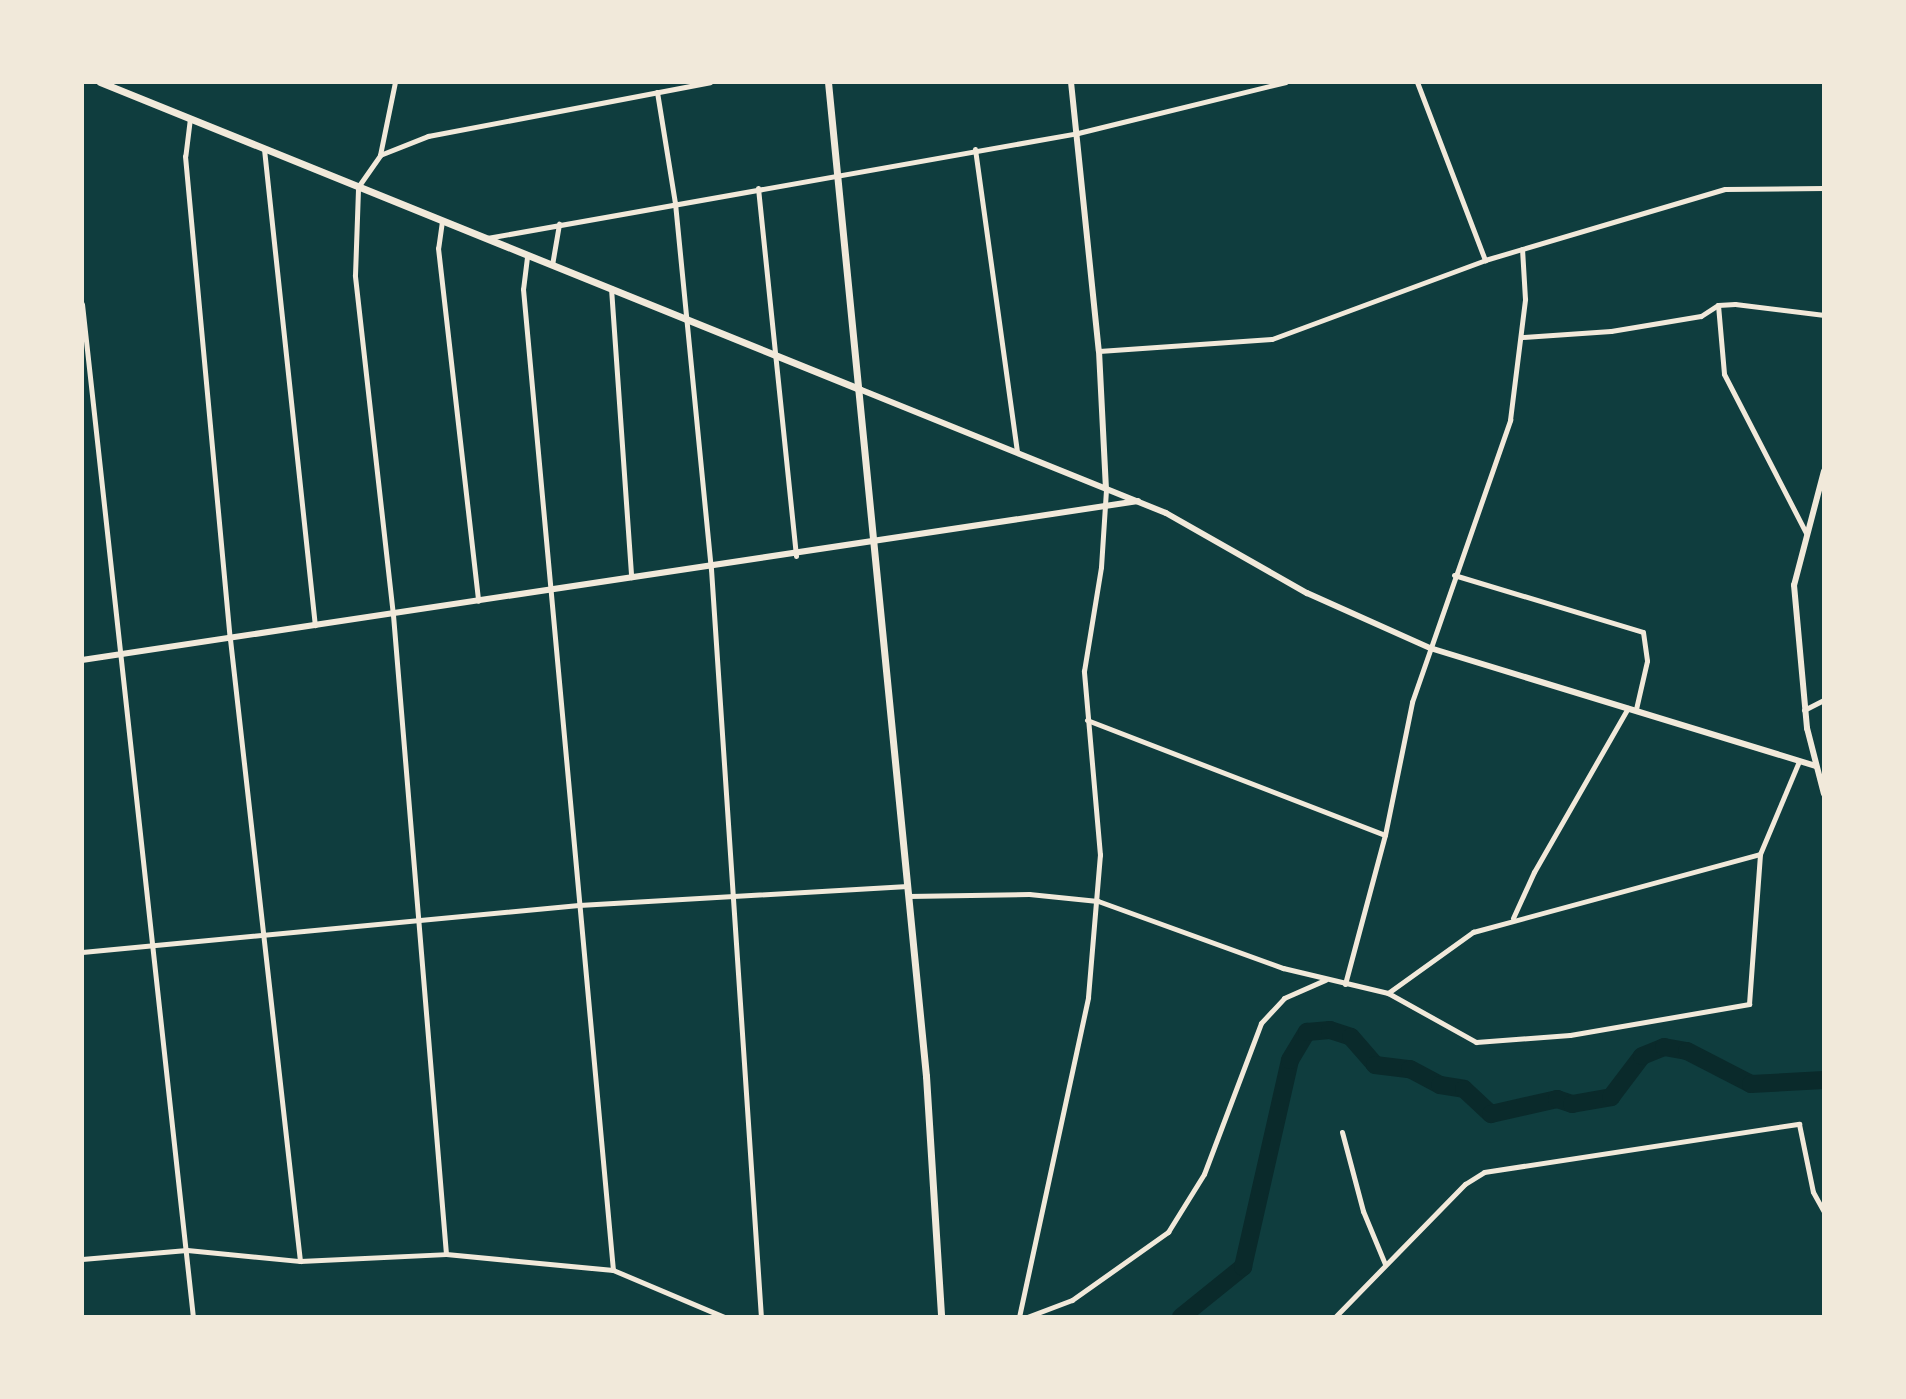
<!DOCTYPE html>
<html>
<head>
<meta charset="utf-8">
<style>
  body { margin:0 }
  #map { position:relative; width:1906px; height:1399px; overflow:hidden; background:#0f3d3e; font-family:Rubik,sans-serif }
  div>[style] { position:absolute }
  .river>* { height:18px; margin:-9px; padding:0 9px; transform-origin:9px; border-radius:9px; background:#0a2a2b }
  .minor>* { height:5px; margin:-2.5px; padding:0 2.5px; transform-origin:2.5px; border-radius:2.5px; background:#f1e9da }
  .tertiary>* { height:6px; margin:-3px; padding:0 3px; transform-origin:3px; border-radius:3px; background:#f1e9da }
  .secondary>* { height:7px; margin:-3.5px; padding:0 3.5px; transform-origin:3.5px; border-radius:3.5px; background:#f1e9da }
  span { translate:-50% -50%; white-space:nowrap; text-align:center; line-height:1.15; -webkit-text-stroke:7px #f1e9da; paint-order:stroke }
  .frame { position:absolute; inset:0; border:84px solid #f1e9da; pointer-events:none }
</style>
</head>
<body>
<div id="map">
  <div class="river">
    <i style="left:1181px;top:1317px;width:80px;rotate:-38.9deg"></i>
    <i style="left:1243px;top:1267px;width:212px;rotate:-77.2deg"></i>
    <i style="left:1290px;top:1060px;width:33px;rotate:-59deg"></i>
    <i style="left:1307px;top:1032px;width:23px;rotate:-5deg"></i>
    <i style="left:1330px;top:1030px;width:22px;rotate:18deg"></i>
    <i style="left:1351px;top:1037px;width:37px;rotate:49deg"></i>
    <i style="left:1375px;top:1065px;width:35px;rotate:7deg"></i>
    <i style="left:1410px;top:1069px;width:34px;rotate:28deg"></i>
    <i style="left:1440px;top:1085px;width:24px;rotate:9deg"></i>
    <i style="left:1464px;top:1089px;width:37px;rotate:43deg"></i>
    <i style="left:1491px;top:1114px;width:68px;rotate:-12.8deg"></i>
    <i style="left:1557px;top:1099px;width:16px;rotate:18deg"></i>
    <i style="left:1572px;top:1104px;width:40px;rotate:-10deg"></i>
    <i style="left:1611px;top:1097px;width:51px;rotate:-52.9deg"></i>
    <i style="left:1642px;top:1056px;width:24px;rotate:-22deg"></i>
    <i style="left:1664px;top:1047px;width:23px;rotate:10deg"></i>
    <i style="left:1687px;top:1051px;width:72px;rotate:27.3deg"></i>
    <i style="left:1751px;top:1084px;width:73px;rotate:-3.1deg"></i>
  </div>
  <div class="minor">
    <i style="left:1417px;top:82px;width:191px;rotate:69.1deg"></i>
    <i style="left:657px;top:92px;width:112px;rotate:80.8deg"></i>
    <i style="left:675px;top:203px;width:368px;rotate:84.4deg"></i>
    <i style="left:711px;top:569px;width:750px;rotate:86.18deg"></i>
    <i style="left:190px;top:118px;width:38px;rotate:97deg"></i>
    <i style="left:185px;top:156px;width:485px;rotate:84.7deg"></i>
    <i style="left:230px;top:639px;width:626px;rotate:83.58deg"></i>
    <i style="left:264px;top:149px;width:479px;rotate:83.9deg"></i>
    <i style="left:975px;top:149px;width:306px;rotate:82.1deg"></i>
    <i style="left:380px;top:155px;width:75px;rotate:-78.4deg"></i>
    <i style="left:758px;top:188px;width:370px;rotate:84.1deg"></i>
    <i style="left:442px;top:221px;width:27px;rotate:98deg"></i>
    <i style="left:438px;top:248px;width:355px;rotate:83.5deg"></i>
    <i style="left:487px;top:238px;width:600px;rotate:-10.07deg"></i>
    <i style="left:1078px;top:133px;width:214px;rotate:-13.8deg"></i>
    <i style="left:527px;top:257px;width:32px;rotate:97deg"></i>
    <i style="left:523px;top:289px;width:985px;rotate:84.76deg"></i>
    <i style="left:552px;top:265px;width:42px;rotate:-80.3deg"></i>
    <i style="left:611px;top:288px;width:290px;rotate:86deg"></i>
    <i style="left:82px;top:304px;width:1019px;rotate:83.75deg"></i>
    <i style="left:1718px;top:305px;width:69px;rotate:85deg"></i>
    <i style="left:1724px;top:374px;width:179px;rotate:62.7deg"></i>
    <i style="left:1523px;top:337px;width:88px;rotate:-3.9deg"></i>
    <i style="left:1611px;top:331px;width:91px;rotate:-9.5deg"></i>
    <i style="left:1701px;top:316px;width:20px;rotate:-33deg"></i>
    <i style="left:1718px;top:305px;width:17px;rotate:-3deg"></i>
    <i style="left:1735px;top:304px;width:90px;rotate:7deg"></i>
    <i style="left:1099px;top:351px;width:173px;rotate:-4deg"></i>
    <i style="left:1272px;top:339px;width:227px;rotate:-20.3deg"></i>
    <i style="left:1485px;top:260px;width:250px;rotate:-16.5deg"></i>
    <i style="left:1725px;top:189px;width:99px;rotate:-0.6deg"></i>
    <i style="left:1454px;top:575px;width:197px;rotate:16.8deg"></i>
    <i style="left:1643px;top:632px;width:29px;rotate:82deg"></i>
    <i style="left:1647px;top:661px;width:49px;rotate:102.9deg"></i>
    <i style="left:1804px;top:710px;width:22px;rotate:-27deg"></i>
    <i style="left:1087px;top:720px;width:319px;rotate:21.1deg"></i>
    <i style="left:908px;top:896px;width:121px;rotate:-0.9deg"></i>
    <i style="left:1029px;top:894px;width:69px;rotate:5.8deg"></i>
    <i style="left:1098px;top:901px;width:197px;rotate:19.9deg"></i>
    <i style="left:1283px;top:968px;width:108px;rotate:13.4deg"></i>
    <i style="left:1388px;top:993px;width:101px;rotate:29.1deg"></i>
    <i style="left:1476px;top:1042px;width:94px;rotate:-4.3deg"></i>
    <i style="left:1570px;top:1035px;width:182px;rotate:-9.8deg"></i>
    <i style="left:1749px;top:1004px;width:150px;rotate:-85.8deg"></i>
    <i style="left:1760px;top:854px;width:101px;rotate:-67.2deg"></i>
    <i style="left:1513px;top:918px;width:51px;rotate:-65.5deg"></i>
    <i style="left:1534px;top:872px;width:189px;rotate:-60.2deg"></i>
    <i style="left:82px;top:952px;width:499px;rotate:-5.4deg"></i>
    <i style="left:579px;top:905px;width:329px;rotate:-3.3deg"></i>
    <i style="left:1345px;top:984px;width:154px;rotate:-75deg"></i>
    <i style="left:1385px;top:835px;width:136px;rotate:-78.5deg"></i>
    <i style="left:1412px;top:702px;width:299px;rotate:-70.8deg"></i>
    <i style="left:1510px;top:420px;width:122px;rotate:-82.9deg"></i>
    <i style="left:1525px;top:299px;width:50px;rotate:-93.4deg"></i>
    <i style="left:1388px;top:993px;width:105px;rotate:-35.7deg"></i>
    <i style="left:1473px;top:932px;width:297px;rotate:-15.2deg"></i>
    <i style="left:1342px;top:1132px;width:82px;rotate:75.1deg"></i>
    <i style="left:1363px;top:1211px;width:57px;rotate:67.5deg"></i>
    <i style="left:446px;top:1254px;width:641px;rotate:-94.74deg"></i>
    <i style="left:393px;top:615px;width:342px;rotate:-96.4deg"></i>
    <i style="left:355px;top:275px;width:88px;rotate:-88deg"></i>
    <i style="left:358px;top:187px;width:39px;rotate:-55deg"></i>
    <i style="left:380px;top:155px;width:52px;rotate:-21.6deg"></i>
    <i style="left:428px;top:136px;width:287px;rotate:-10.8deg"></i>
    <i style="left:82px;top:1259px;width:105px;rotate:-4.9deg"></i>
    <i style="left:187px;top:1250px;width:114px;rotate:5.6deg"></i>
    <i style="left:300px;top:1261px;width:146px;rotate:-2.7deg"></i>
    <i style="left:446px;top:1254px;width:168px;rotate:5.5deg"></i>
    <i style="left:613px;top:1270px;width:121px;rotate:22.9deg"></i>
    <i style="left:1019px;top:1317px;width:327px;rotate:-77.8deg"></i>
    <i style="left:1088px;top:997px;width:143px;rotate:-85.2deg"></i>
    <i style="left:1100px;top:855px;width:185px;rotate:-95deg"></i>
    <i style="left:1084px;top:671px;width:105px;rotate:-80.7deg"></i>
    <i style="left:1101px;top:567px;width:78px;rotate:-86.3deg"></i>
    <i style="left:1027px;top:1317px;width:48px;rotate:-20.7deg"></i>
    <i style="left:1072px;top:1300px;width:118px;rotate:-35.3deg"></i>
    <i style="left:1168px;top:1232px;width:68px;rotate:-58.2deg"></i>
    <i style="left:1204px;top:1174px;width:161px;rotate:-69.3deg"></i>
    <i style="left:1261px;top:1023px;width:34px;rotate:-47deg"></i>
    <i style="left:1284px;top:998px;width:45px;rotate:-23.7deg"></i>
    <i style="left:1335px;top:1317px;width:186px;rotate:-45.7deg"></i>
    <i style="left:1465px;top:1184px;width:22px;rotate:-32deg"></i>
    <i style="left:1484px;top:1172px;width:319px;rotate:-8.7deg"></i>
    <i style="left:1799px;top:1124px;width:69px;rotate:78.4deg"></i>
    <i style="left:1813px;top:1192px;width:23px;rotate:61deg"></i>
  </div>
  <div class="tertiary">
    <i style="left:1071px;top:82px;width:270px;rotate:84.1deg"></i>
    <i style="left:1099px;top:351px;width:137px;rotate:87.1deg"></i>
    <i style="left:859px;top:389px;width:331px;rotate:22deg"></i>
    <i style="left:1166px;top:513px;width:162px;rotate:29.6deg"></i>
    <i style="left:1307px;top:593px;width:135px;rotate:24.1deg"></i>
    <i style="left:1430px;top:648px;width:403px;rotate:17deg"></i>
    <i style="left:1824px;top:471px;width:118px;rotate:104.7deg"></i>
    <i style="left:1794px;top:585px;width:144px;rotate:84.8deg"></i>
    <i style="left:1807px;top:728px;width:68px;rotate:75.6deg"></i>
    <i style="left:82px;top:660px;width:1068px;rotate:-8.56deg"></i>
  </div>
  <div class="secondary">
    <i style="left:100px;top:82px;width:819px;rotate:22.02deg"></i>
    <i style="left:828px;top:82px;width:999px;rotate:84.37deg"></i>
    <i style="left:926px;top:1076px;width:241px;rotate:86.4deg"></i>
  </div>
  <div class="frame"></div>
</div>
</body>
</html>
